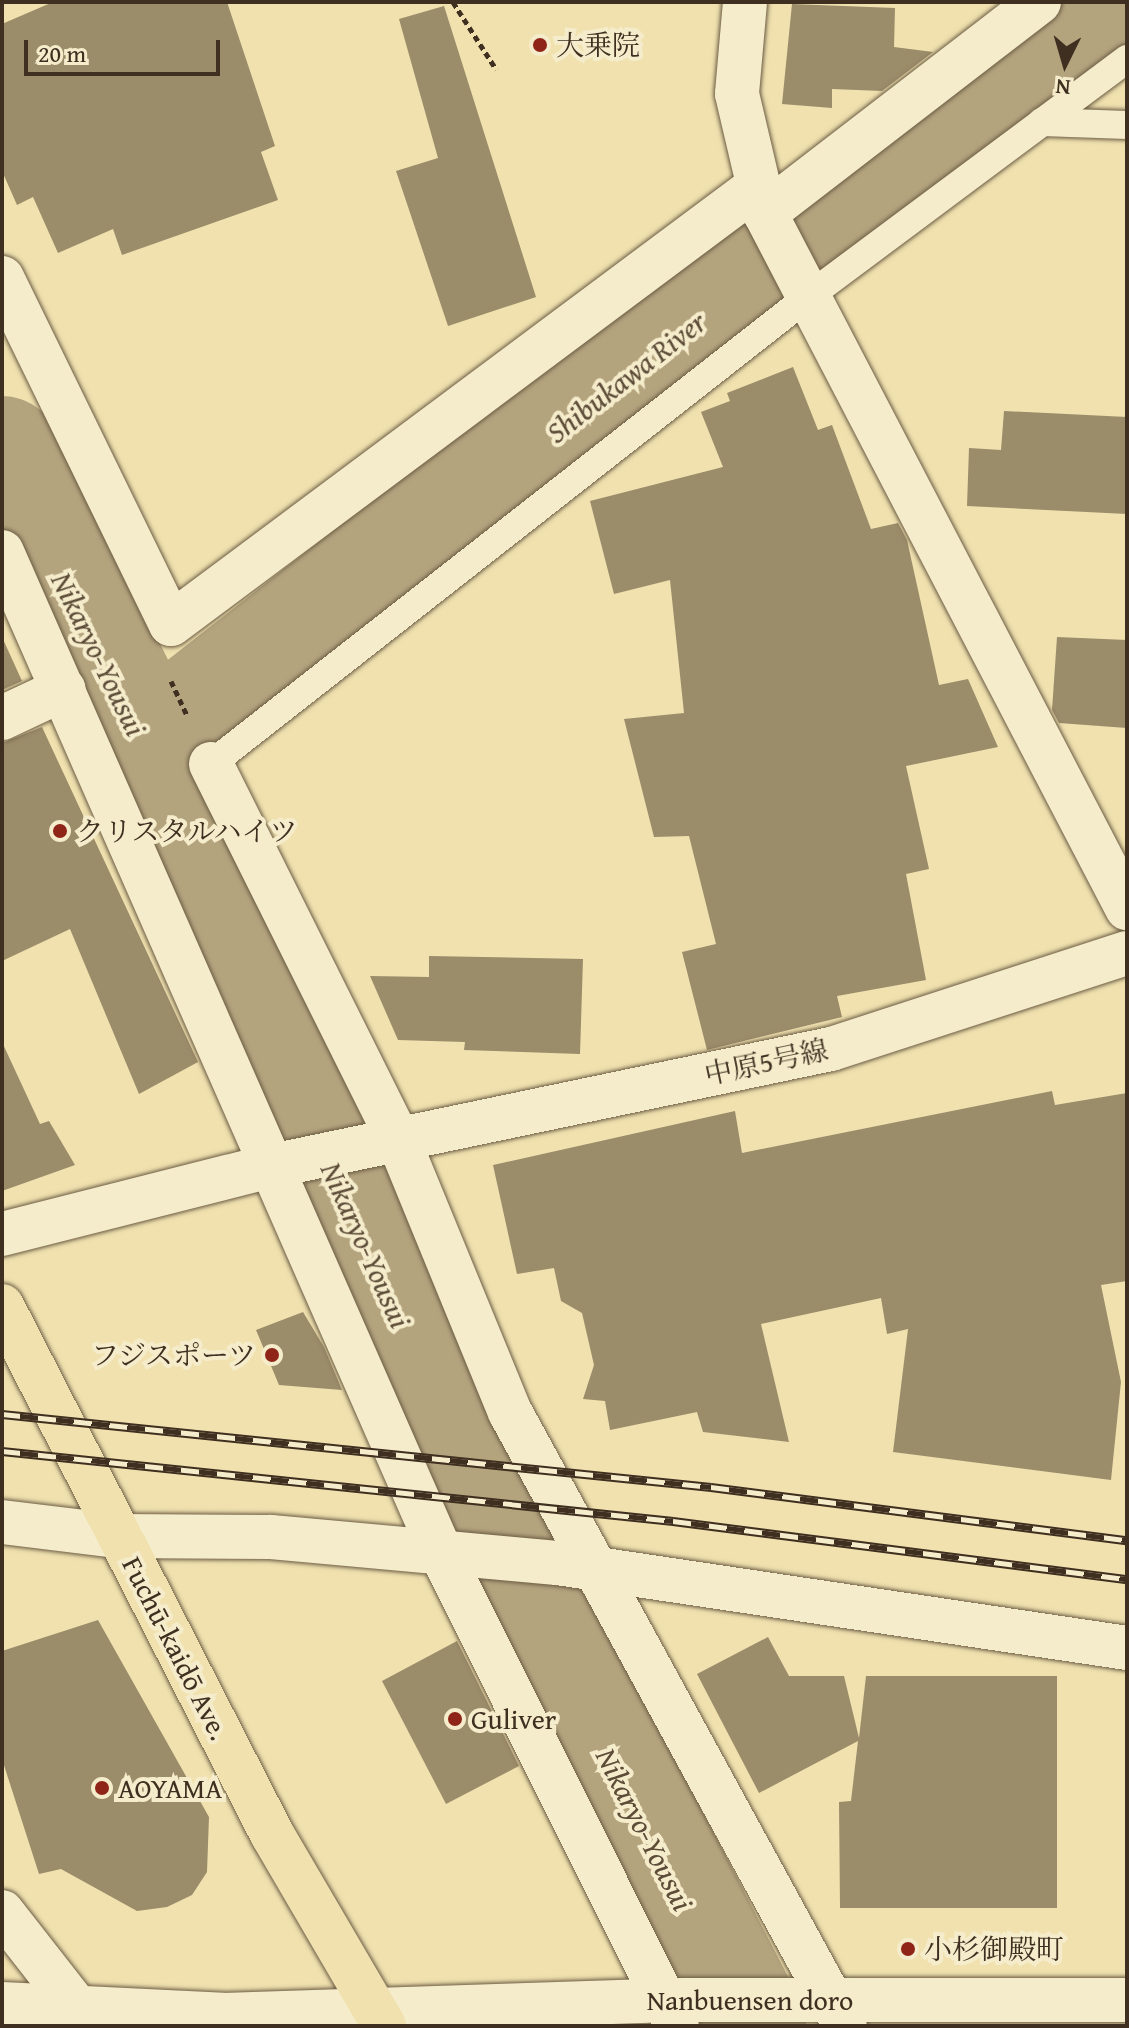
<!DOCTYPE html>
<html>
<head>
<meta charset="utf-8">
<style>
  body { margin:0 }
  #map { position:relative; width:1129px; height:2028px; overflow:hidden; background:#f0e1af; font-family:"Gentium Book Plus","Noto Serif JP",serif }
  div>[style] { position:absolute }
  .river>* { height:118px; margin:-59px; padding:0 59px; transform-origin:59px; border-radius:59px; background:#b4a47e }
  .building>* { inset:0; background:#9b8c6a }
  .path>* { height:5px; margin-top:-2.5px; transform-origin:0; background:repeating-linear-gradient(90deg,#3f2f20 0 6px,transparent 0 10px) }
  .roads { filter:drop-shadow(0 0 2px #6b5c44) drop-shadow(0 0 2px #6b5c44) }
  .lane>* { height:28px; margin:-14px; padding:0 14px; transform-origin:14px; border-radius:14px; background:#f5eccb }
  .street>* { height:44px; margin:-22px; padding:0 22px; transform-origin:22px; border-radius:22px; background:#f5eccb }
  .secondary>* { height:44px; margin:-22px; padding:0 22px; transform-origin:22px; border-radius:22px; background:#f5eccb }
  .highway>* { height:44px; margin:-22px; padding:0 22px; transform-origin:22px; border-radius:22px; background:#f0e1af }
  .rail>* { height:9px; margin-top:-4.5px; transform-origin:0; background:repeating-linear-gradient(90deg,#f5eccb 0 18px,#3f2f20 0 36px); box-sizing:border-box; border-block:2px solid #3f2f20 }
  .dots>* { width:22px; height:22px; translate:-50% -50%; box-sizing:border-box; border:4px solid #f5eccb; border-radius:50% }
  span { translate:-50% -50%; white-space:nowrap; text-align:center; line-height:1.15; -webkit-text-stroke:8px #f5eccb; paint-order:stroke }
  .poi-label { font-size:28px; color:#3f2f20 }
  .left { translate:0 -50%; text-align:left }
  .right { translate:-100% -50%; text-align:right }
  .street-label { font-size:28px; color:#3f2f20 }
  .water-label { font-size:30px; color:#5c4c38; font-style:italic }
  .frame { position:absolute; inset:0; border:4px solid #3f2f20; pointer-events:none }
  .north { position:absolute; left:1025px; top:24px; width:80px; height:80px; -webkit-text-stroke:6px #f5eccb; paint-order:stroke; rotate:185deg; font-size:22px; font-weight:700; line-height:32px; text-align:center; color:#3f2f20 }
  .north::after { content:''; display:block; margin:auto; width:28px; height:36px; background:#3f2f20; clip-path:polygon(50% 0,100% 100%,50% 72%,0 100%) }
  .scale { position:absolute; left:24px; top:40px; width:196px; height:36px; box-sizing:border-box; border:4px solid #3f2f20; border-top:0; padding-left:10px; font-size:24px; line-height:28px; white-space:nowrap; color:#3f2f20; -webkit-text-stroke:6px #f5eccb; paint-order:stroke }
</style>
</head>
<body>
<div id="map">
  <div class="river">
    <i style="left:2px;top:455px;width:330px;rotate:63.9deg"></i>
    <i style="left:147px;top:751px;width:884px;rotate:66.04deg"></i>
    <i style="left:506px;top:1559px;width:526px;rotate:62.7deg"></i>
    <i style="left:147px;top:751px;width:1216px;rotate:-38.02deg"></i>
  </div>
  <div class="building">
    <i style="clip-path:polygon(53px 2px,227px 2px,275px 146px,261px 152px,278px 200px,122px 255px,113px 229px,58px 253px,33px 197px,17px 205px,2px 171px,2px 24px)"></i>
    <i style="clip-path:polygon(792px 4px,895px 8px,894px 47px,933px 52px,882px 91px,832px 89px,832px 108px,782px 104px)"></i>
    <i style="clip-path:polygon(444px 6px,536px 297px,448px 326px,396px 171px,438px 158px,399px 19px)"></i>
    <i style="clip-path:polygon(793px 367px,818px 430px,832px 425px,871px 529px,898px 523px,907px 540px,939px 685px,968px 679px,998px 747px,906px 766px,929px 869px,906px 874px,926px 980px,837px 996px,842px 1017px,707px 1050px,682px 952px,716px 944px,689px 836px,654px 837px,624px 719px,684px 713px,670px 580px,614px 594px,590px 501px,723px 467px,701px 412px,730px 401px,727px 393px)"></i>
    <i style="clip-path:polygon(1004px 411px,1127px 417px,1127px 514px,967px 506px,969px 448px,1001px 450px)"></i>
    <i style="clip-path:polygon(2px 637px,22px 681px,2px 690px)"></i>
    <i style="clip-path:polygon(1057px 637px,1127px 640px,1127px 728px,1059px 723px,1052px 710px)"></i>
    <i style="clip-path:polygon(42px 727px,198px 1062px,139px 1094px,70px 929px,2px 961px,2px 743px)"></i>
    <i style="clip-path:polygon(429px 956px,583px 959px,580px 1054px,464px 1050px,465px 1042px,398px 1040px,370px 976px,429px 977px)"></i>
    <i style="clip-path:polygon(2px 1042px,40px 1124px,49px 1121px,75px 1165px,2px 1191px)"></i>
    <i style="clip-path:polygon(1052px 1091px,1055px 1105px,1127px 1093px,1127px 1281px,1101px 1285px,1121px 1382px,1111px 1480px,893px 1452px,908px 1329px,887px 1334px,881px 1298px,761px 1324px,789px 1442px,703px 1432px,697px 1412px,610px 1430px,605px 1401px,583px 1399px,594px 1365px,582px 1313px,561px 1301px,554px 1268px,517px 1274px,493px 1165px,735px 1111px,742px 1153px)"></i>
    <i style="clip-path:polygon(303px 1312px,324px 1347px,342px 1390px,279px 1385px,256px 1330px)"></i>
    <i style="clip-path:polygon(98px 1620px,209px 1817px,207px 1872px,192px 1895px,167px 1907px,137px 1911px,61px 1869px,39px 1874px,2px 1759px,2px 1651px)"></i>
    <i style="clip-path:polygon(768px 1637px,789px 1676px,844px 1676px,859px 1738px,866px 1676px,1057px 1676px,1057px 1908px,840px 1908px,839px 1802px,851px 1801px,858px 1741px,759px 1793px,697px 1674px)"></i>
    <i style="clip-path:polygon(457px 1641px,519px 1766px,446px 1804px,382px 1681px)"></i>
  </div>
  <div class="path">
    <i style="left:453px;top:2px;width:80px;rotate:57.3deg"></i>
    <i style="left:171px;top:681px;width:38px;rotate:65deg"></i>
  </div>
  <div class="roads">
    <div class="lane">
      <i style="left:1042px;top:122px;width:85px;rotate:2deg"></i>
      <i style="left:211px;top:764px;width:754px;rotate:-38.05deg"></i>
      <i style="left:805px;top:299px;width:402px;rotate:-36.7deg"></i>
    </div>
    <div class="street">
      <i style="left:1039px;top:2px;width:346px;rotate:142.4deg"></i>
      <i style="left:765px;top:213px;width:784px;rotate:62.49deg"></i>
      <i style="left:2px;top:278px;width:385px;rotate:64deg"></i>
      <i style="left:171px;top:624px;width:732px;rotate:-36.73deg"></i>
      <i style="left:2px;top:552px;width:1095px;rotate:66.31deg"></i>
      <i style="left:442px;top:1555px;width:526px;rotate:63.48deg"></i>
      <i style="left:2px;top:718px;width:68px;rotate:-25.1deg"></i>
      <i style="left:211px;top:764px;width:419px;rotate:63.5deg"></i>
      <i style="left:398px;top:1139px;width:295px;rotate:67.7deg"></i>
      <i style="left:510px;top:1412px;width:699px;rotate:61.38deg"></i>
      <i style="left:2px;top:1234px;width:273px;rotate:-14.2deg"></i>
      <i style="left:267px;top:1167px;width:576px;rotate:-11.82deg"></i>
      <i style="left:831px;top:1049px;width:311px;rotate:-18deg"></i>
      <i style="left:2px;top:1522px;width:117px;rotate:6.9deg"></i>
      <i style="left:118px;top:1536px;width:153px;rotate:0.4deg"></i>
      <i style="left:271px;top:1537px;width:287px;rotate:5.2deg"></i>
      <i style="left:557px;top:1563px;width:576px;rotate:8.48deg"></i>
      <i style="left:2px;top:1912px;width:122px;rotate:52deg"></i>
    </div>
    <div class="secondary">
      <i style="left:745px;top:2px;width:92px;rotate:95deg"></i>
      <i style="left:737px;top:94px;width:122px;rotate:76.8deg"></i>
      <i style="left:2px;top:2004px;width:221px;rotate:2.8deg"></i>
      <i style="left:223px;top:2015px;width:441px;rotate:-1.9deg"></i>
      <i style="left:664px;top:2000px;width:463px"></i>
    </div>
    <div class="highway">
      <i style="left:2px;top:1306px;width:593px;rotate:62.92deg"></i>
      <i style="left:272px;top:1834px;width:222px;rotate:59.7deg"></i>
    </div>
  </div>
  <div class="rail">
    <i style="left:2px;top:1414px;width:713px;rotate:5.88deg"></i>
    <i style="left:711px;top:1487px;width:419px;rotate:7.3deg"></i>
    <i style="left:2px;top:1451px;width:675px;rotate:5.96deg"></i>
    <i style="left:673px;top:1521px;width:458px;rotate:7.3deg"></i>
  </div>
  <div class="dots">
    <i style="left:540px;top:45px;background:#8f2418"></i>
    <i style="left:60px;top:831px;background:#8f2418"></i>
    <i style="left:272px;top:1355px;background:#8f2418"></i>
    <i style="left:455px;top:1719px;background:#8f2418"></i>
    <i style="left:102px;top:1788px;background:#8f2418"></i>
    <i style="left:908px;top:1949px;background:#8f2418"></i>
  </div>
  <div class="poi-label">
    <span class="left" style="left:556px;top:45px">大乗院</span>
    <span class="left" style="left:76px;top:831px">クリスタルハイツ</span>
    <span class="right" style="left:256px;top:1355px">フジスポーツ</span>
    <span class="left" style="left:471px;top:1719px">Guliver</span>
    <span class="left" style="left:118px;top:1788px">AOYAMA</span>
    <span class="left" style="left:924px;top:1949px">小杉御殿町</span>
  </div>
  <div class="street-label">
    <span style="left:766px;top:1062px;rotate:-12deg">中原5号線</span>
    <span style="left:176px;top:1648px;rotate:63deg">Fuchū-kaidō Ave.</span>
    <span style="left:750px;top:2000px">Nanbuensen doro</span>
  </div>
  <div class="water-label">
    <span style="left:626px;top:377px;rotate:-38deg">Shibukawa River</span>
    <span style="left:99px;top:654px;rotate:64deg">Nikaryo-Yousui</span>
    <span style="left:366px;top:1245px;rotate:66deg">Nikaryo-Yousui</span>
    <span style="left:645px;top:1829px;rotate:63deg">Nikaryo-Yousui</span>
  </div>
  <div class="frame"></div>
  <div class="north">N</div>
  <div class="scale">20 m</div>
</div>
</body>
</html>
